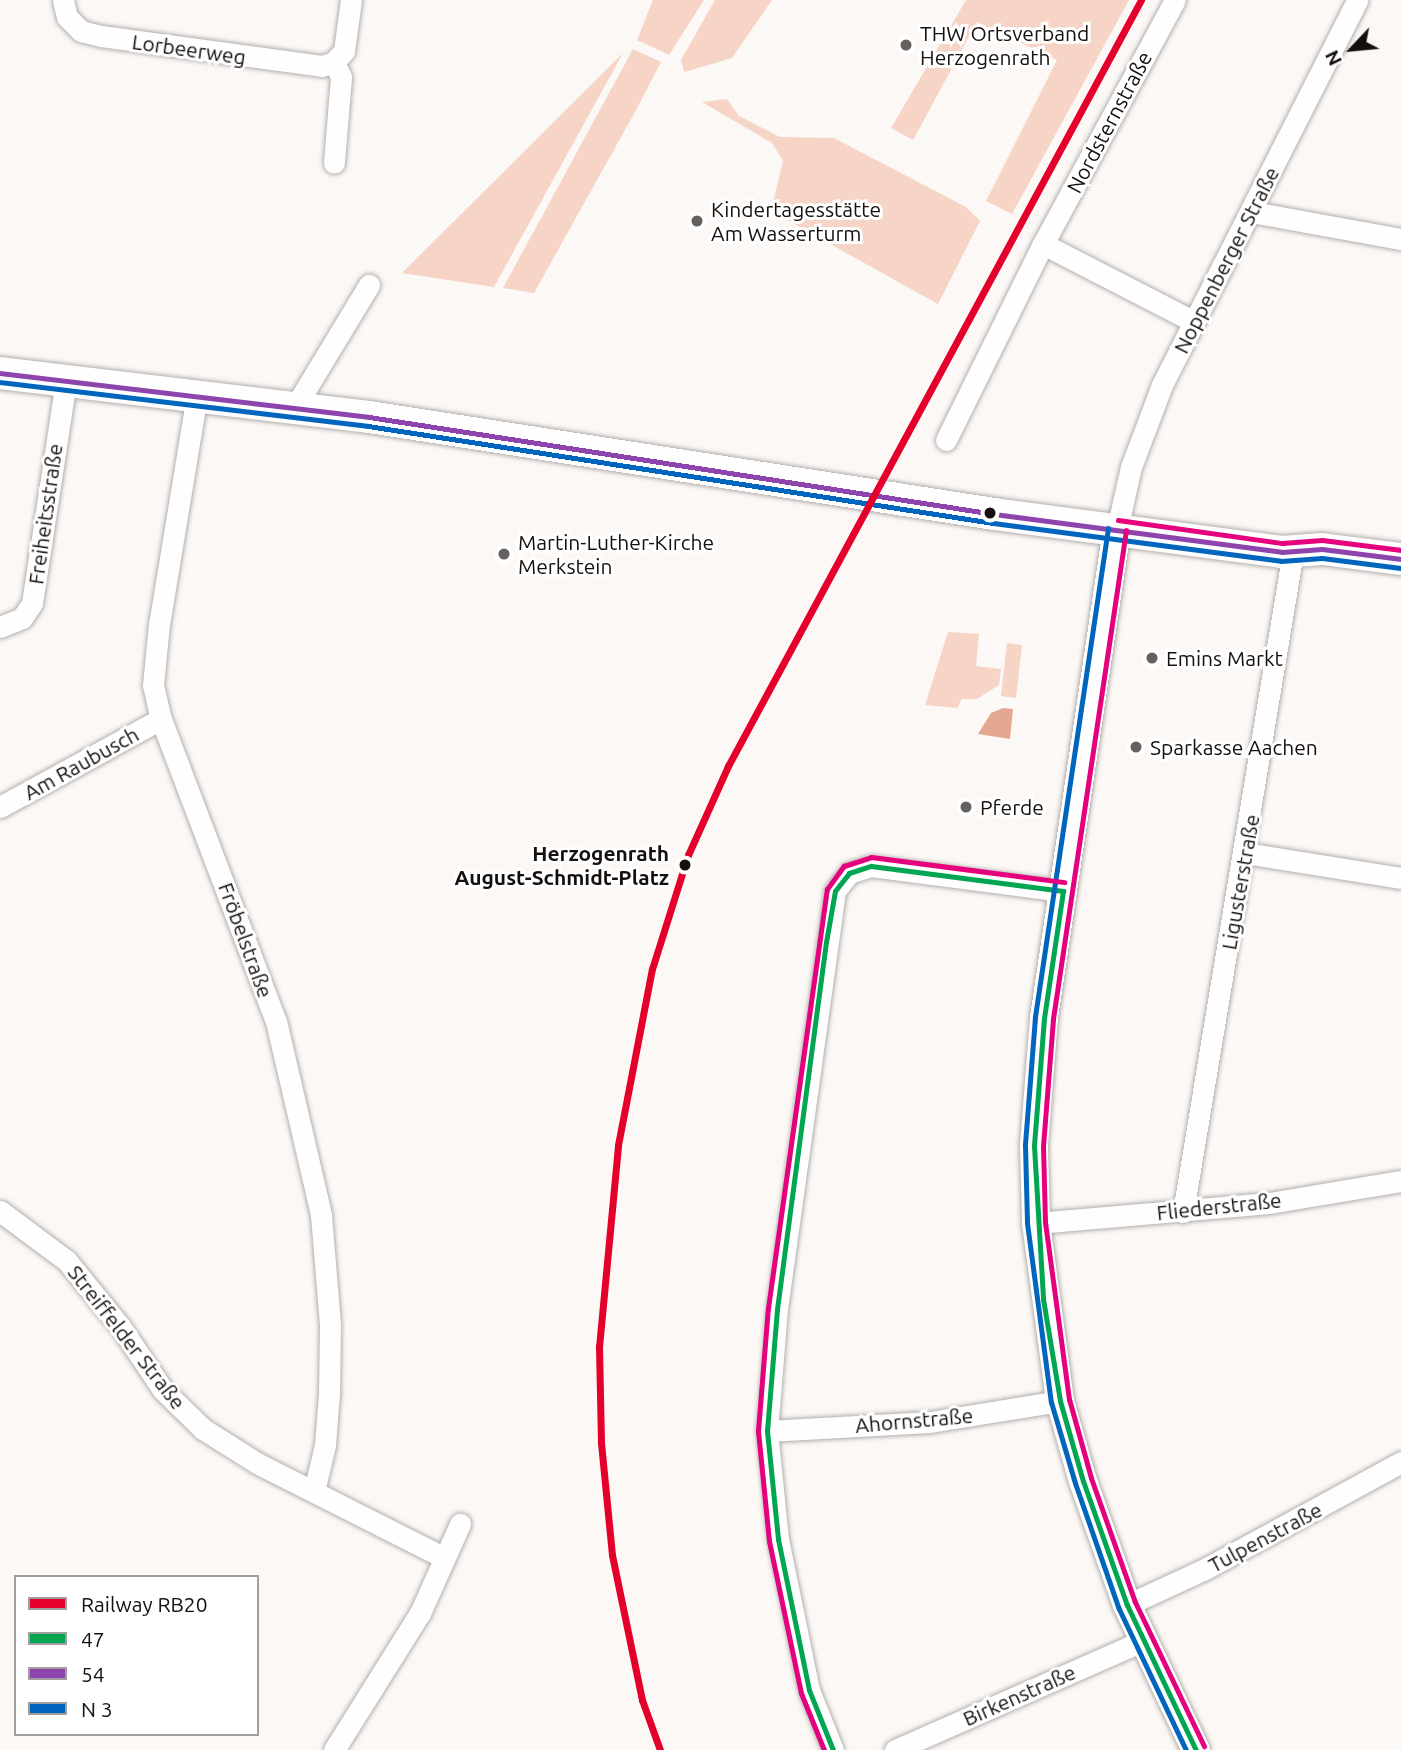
<!DOCTYPE html>
<html>
<head>
<meta charset="utf-8">
<style>
  body { margin:0 }
  #map { position:relative; width:1401px; height:1750px; overflow:hidden; background:#fcf8f6; font-family:Ubuntu,sans-serif }
  div>[style] { position:absolute }
  .green>* { inset:0; background:#f6d4c6 }
  .water>* { inset:0; background:#e4a890 }
  .roads { filter:drop-shadow(0 0 2px #b3afad) drop-shadow(0 0 2px #b3afad) }
  .street>* { height:21px; margin:-10.5px; padding:0 10.5px; transform-origin:10.5px; border-radius:10.5px; background:#fffefe }
  .secondary>* { height:28px; margin:-14px; padding:0 14px; transform-origin:14px; border-radius:14px; background:#fffefe }
  .primary>* { height:32px; margin:-16px; padding:0 16px; transform-origin:16px; border-radius:16px; background:#fffefe }
  .bus-1>* { height:5px; margin:-2.5px; padding:0 2.5px; transform-origin:2.5px; border-radius:2.5px; background:#00a651 }
  .bus-2>* { height:5px; margin:-2.5px; padding:0 2.5px; transform-origin:2.5px; border-radius:2.5px; background:#8e44ad }
  .bus-3>* { height:5px; margin:-2.5px; padding:0 2.5px; transform-origin:2.5px; border-radius:2.5px; background:#0065bd }
  .bus-4>* { height:5px; margin:-2.5px; padding:0 2.5px; transform-origin:2.5px; border-radius:2.5px; background:#e5007d }
  .rail-1>* { height:7px; margin:-3.5px; padding:0 3.5px; transform-origin:3.5px; border-radius:3.5px; background:#e4002b }
  .dots>* { width:19px; height:19px; translate:-50% -50%; box-sizing:border-box; border:4px solid #fff; border-radius:50% }
  span { translate:-50% -50%; white-space:nowrap; text-align:center; line-height:1.15; -webkit-text-stroke:6px #fff; paint-order:stroke }
  .poi-label { font-size:21px; color:#15100d }
  .left { translate:0 -50%; text-align:left }
  .street-label { font-size:21px; color:#15100d }
  .stop-label { font-size:21px; color:#15100d; font-weight:700 }
  .right { translate:-100% -50%; text-align:right }
  .legend { position:absolute; left:14px; top:1575px; width:245px; height:161px; box-sizing:border-box; background:#fff; border:2px solid #a19f9e; margin:0; padding:9px 12px; list-style:none; font-size:21px; color:#15100d }
  .legend li { display:flex; align-items:center; gap:14px; height:35px }
  .legend b { width:35px; border:2px solid #a19f9e }
  .north { position:absolute; left:1317px; top:14px; width:70px; height:70px; -webkit-text-stroke:5px #fff; paint-order:stroke; rotate:244deg; font-size:19px; font-weight:700; line-height:28px; text-align:center; color:#15100d }
  .north::after { content:''; display:block; margin:auto; width:24px; height:32px; background:#15100d; clip-path:polygon(50% 0,100% 100%,50% 72%,0 100%) }
</style>
</head>
<body>
<div id="map">
  <div class="green">
    <i style="clip-path:polygon(653px 0,704px 0,669px 55px,637px 40px)"></i>
    <i style="clip-path:polygon(715px 0,772px 0,732px 58px,684px 72px,681px 60px)"></i>
    <i style="clip-path:polygon(966px 0,1129px 0,1012px 214px,986px 201px,1057px 60px,977px 22px,913px 140px,891px 128px)"></i>
    <i style="clip-path:polygon(633px 49px,661px 62px,635px 112px,534px 293px,503px 288px)"></i>
    <i style="clip-path:polygon(623px 53px,494px 287px,402px 273px)"></i>
    <i style="clip-path:polygon(727px 99px,739px 116px,780px 137px,834px 138px,966px 207px,980px 221px,938px 304px,771px 211px,783px 161px,772px 143px,702px 102px)"></i>
    <i style="clip-path:polygon(948px 632px,979px 634px,976px 666px,1001px 669px,999px 685px,977px 699px,962px 699px,957px 708px,925px 705px)"></i>
    <i style="clip-path:polygon(1007px 643px,1022px 645px,1016px 698px,1001px 696px)"></i>
  </div>
  <div class="water">
    <i style="clip-path:polygon(1003px 708px,1013px 709px,1010px 739px,978px 734px,991px 713px)"></i>
  </div>
  <div class="roads">
    <div class="street">
      <i style="left:63px;top:0;width:17px;rotate:77deg"></i>
      <i style="left:67px;top:17px;width:20px;rotate:45deg"></i>
      <i style="left:81px;top:31px;width:21px;rotate:14deg"></i>
      <i style="left:101px;top:36px;width:223px;rotate:7.7deg"></i>
      <i style="left:322px;top:66px;width:13px;rotate:-18deg"></i>
      <i style="left:334px;top:62px;width:15px;rotate:-48deg"></i>
      <i style="left:344px;top:51px;width:51px;rotate:-82.2deg"></i>
      <i style="left:334px;top:62px;width:17px;rotate:65deg"></i>
      <i style="left:341px;top:77px;width:86px;rotate:94.7deg"></i>
      <i style="left:1252px;top:212px;width:151px;rotate:10.3deg"></i>
      <i style="left:1043px;top:244px;width:169px;rotate:27.2deg"></i>
      <i style="left:197px;top:395px;width:232px;rotate:99.4deg"></i>
      <i style="left:159px;top:624px;width:61px;rotate:95.6deg"></i>
      <i style="left:153px;top:685px;width:35px;rotate:77deg"></i>
      <i style="left:161px;top:719px;width:323px;rotate:69.2deg"></i>
      <i style="left:276px;top:1021px;width:199px;rotate:76.9deg"></i>
      <i style="left:321px;top:1215px;width:110px;rotate:85.3deg"></i>
      <i style="left:330px;top:1325px;width:68px;rotate:90.8deg"></i>
      <i style="left:329px;top:1393px;width:52px;rotate:94.4deg"></i>
      <i style="left:325px;top:1445px;width:47px;rotate:103.4deg"></i>
      <i style="left:295px;top:407px;width:143px;rotate:-58.8deg"></i>
      <i style="left:946px;top:440px;width:219px;rotate:-63.7deg"></i>
      <i style="left:1043px;top:244px;width:277px;rotate:-61.6deg"></i>
      <i style="left:1117px;top:529px;width:64px;rotate:-77.3deg"></i>
      <i style="left:1131px;top:467px;width:88px;rotate:-69.3deg"></i>
      <i style="left:1162px;top:385px;width:432px;rotate:-63.1deg"></i>
      <i style="left:0;top:627px;width:24px;rotate:-22deg"></i>
      <i style="left:22px;top:618px;width:18px;rotate:-56deg"></i>
      <i style="left:32px;top:603px;width:224px;rotate:-81.3deg"></i>
      <i style="left:0;top:807px;width:183px;rotate:-28.7deg"></i>
      <i style="left:1245px;top:853px;width:158px;rotate:9.1deg"></i>
      <i style="left:0;top:1211px;width:84px;rotate:36.7deg"></i>
      <i style="left:67px;top:1261px;width:87px;rotate:51deg"></i>
      <i style="left:122px;top:1329px;width:73px;rotate:56.1deg"></i>
      <i style="left:163px;top:1390px;width:56px;rotate:44.3deg"></i>
      <i style="left:203px;top:1429px;width:64px;rotate:32.2deg"></i>
      <i style="left:257px;top:1463px;width:208px;rotate:26.8deg"></i>
      <i style="left:1183px;top:1212px;width:669px;rotate:-80.54deg"></i>
      <i style="left:1036px;top:1223px;width:234px;rotate:-4.9deg"></i>
      <i style="left:1269px;top:1203px;width:134px;rotate:-9.5deg"></i>
      <i style="left:767px;top:1431px;width:163px;rotate:-3.2deg"></i>
      <i style="left:930px;top:1422px;width:132px;rotate:-9.2deg"></i>
      <i style="left:1127px;top:1605px;width:86px;rotate:-24.8deg"></i>
      <i style="left:1205px;top:1569px;width:223px;rotate:-28.6deg"></i>
      <i style="left:334px;top:1750px;width:162px;rotate:-57.9deg"></i>
      <i style="left:420px;top:1613px;width:98px;rotate:-65.8deg"></i>
      <i style="left:833px;top:1750px;width:65px;rotate:-111.8deg"></i>
      <i style="left:809px;top:1690px;width:154px;rotate:-101.6deg"></i>
      <i style="left:778px;top:1539px;width:109px;rotate:-95.8deg"></i>
      <i style="left:767px;top:1431px;width:122px;rotate:-85.3deg"></i>
      <i style="left:777px;top:1309px;width:422px;rotate:-82.1deg"></i>
      <i style="left:835px;top:891px;width:23px;rotate:-52deg"></i>
      <i style="left:849px;top:873px;width:23px;rotate:-18deg"></i>
      <i style="left:871px;top:866px;width:194px;rotate:7.4deg"></i>
      <i style="left:895px;top:1750px;width:270px;rotate:-23.8deg"></i>
    </div>
    <div class="secondary">
      <i style="left:1117px;top:529px;width:494px;rotate:98.5deg"></i>
      <i style="left:1044px;top:1018px;width:128px;rotate:94.5deg"></i>
      <i style="left:1034px;top:1146px;width:77px;rotate:88.5deg"></i>
      <i style="left:1036px;top:1223px;width:180px;rotate:82.3deg"></i>
      <i style="left:1060px;top:1401px;width:83px;rotate:74deg"></i>
      <i style="left:1083px;top:1481px;width:132px;rotate:70.5deg"></i>
      <i style="left:1127px;top:1605px;width:161px;rotate:64.6deg"></i>
    </div>
    <div class="primary">
      <i style="left:0;top:373px;width:372px;rotate:6.8deg"></i>
      <i style="left:369px;top:417px;width:632px;rotate:8.82deg"></i>
      <i style="left:994px;top:514px;width:290px;rotate:7.5deg"></i>
      <i style="left:1282px;top:552px;width:40px;rotate:-4.3deg"></i>
      <i style="left:1322px;top:549px;width:80px;rotate:7.2deg"></i>
    </div>
  </div>
  <div class="bus-1">
    <i style="left:849px;top:873px;width:23px;rotate:-18deg"></i>
    <i style="left:871px;top:866px;width:194px;rotate:7.4deg"></i>
    <i style="left:1063px;top:891px;width:128px;rotate:98.5deg"></i>
    <i style="left:1044px;top:1018px;width:128px;rotate:94.5deg"></i>
    <i style="left:1034px;top:1146px;width:153px;rotate:86.6deg"></i>
    <i style="left:1043px;top:1299px;width:103px;rotate:80.5deg"></i>
    <i style="left:1060px;top:1401px;width:83px;rotate:74deg"></i>
    <i style="left:1083px;top:1481px;width:132px;rotate:70.5deg"></i>
    <i style="left:1127px;top:1605px;width:161px;rotate:64.6deg"></i>
    <i style="left:833px;top:1750px;width:65px;rotate:-111.8deg"></i>
    <i style="left:809px;top:1690px;width:154px;rotate:-101.6deg"></i>
    <i style="left:778px;top:1539px;width:109px;rotate:-95.8deg"></i>
    <i style="left:767px;top:1431px;width:122px;rotate:-85.3deg"></i>
    <i style="left:777px;top:1309px;width:370px;rotate:-82.4deg"></i>
    <i style="left:826px;top:942px;width:52px;rotate:-80deg"></i>
    <i style="left:835px;top:891px;width:23px;rotate:-52deg"></i>
  </div>
  <div class="bus-2">
    <i style="left:0;top:373px;width:372px;rotate:6.8deg"></i>
    <i style="left:369px;top:417px;width:632px;rotate:8.82deg"></i>
    <i style="left:994px;top:514px;width:290px;rotate:7.5deg"></i>
    <i style="left:1282px;top:552px;width:40px;rotate:-4.3deg"></i>
    <i style="left:1322px;top:549px;width:80px;rotate:7.2deg"></i>
  </div>
  <div class="bus-3">
    <i style="left:0;top:382px;width:371px;rotate:6.8deg"></i>
    <i style="left:368px;top:426px;width:632px;rotate:8.82deg"></i>
    <i style="left:993px;top:523px;width:290px;rotate:7.5deg"></i>
    <i style="left:1281px;top:561px;width:41px;rotate:-4.2deg"></i>
    <i style="left:1322px;top:558px;width:79px;rotate:7.3deg"></i>
    <i style="left:1108px;top:528px;width:494px;rotate:98.5deg"></i>
    <i style="left:1035px;top:1017px;width:128px;rotate:94.5deg"></i>
    <i style="left:1025px;top:1145px;width:78px;rotate:88.5deg"></i>
    <i style="left:1027px;top:1223px;width:181px;rotate:82.4deg"></i>
    <i style="left:1051px;top:1402px;width:84px;rotate:73.5deg"></i>
    <i style="left:1075px;top:1483px;width:133px;rotate:70.8deg"></i>
    <i style="left:1119px;top:1609px;width:156px;rotate:64.6deg"></i>
  </div>
  <div class="bus-4">
    <i style="left:1118px;top:520px;width:166px;rotate:8deg"></i>
    <i style="left:1282px;top:543px;width:40px;rotate:-4.3deg"></i>
    <i style="left:1322px;top:540px;width:80px;rotate:7.2deg"></i>
    <i style="left:1126px;top:530px;width:494px;rotate:98.5deg"></i>
    <i style="left:1053px;top:1019px;width:127px;rotate:94.5deg"></i>
    <i style="left:1043px;top:1146px;width:76px;rotate:88.5deg"></i>
    <i style="left:1045px;top:1222px;width:179px;rotate:82.3deg"></i>
    <i style="left:1069px;top:1399px;width:82px;rotate:74.4deg"></i>
    <i style="left:1091px;top:1478px;width:132px;rotate:70.5deg"></i>
    <i style="left:1135px;top:1602px;width:160px;rotate:64.4deg"></i>
    <i style="left:824px;top:1750px;width:61px;rotate:-112deg"></i>
    <i style="left:801px;top:1693px;width:155px;rotate:-101.9deg"></i>
    <i style="left:769px;top:1541px;width:111px;rotate:-95.7deg"></i>
    <i style="left:758px;top:1431px;width:123px;rotate:-85.4deg"></i>
    <i style="left:768px;top:1308px;width:423px;rotate:-82deg"></i>
    <i style="left:827px;top:889px;width:29px;rotate:-54deg"></i>
    <i style="left:844px;top:866px;width:28px;rotate:-18deg"></i>
    <i style="left:871px;top:857px;width:195px;rotate:7.4deg"></i>
  </div>
  <div class="rail-1">
    <i style="left:660px;top:1750px;width:53px;rotate:-109.8deg"></i>
    <i style="left:642px;top:1700px;width:148px;rotate:-101.7deg"></i>
    <i style="left:612px;top:1555px;width:114px;rotate:-95.6deg"></i>
    <i style="left:601px;top:1442px;width:95px;rotate:-91.2deg"></i>
    <i style="left:599px;top:1347px;width:203px;rotate:-84.6deg"></i>
    <i style="left:618px;top:1145px;width:179px;rotate:-79.1deg"></i>
    <i style="left:652px;top:969px;width:120px;rotate:-72.5deg"></i>
    <i style="left:688px;top:855px;width:98px;rotate:-65.8deg"></i>
    <i style="left:728px;top:766px;width:870px;rotate:-61.67deg"></i>
  </div>
  <div class="dots">
    <i style="left:906px;top:45px;background:#66615f"></i>
    <i style="left:697px;top:221px;background:#66615f"></i>
    <i style="left:990px;top:513px;background:#15100d"></i>
    <i style="left:504px;top:554px;background:#66615f"></i>
    <i style="left:1152px;top:658px;background:#66615f"></i>
    <i style="left:1136px;top:747px;background:#66615f"></i>
    <i style="left:966px;top:807px;background:#66615f"></i>
    <i style="left:685px;top:865px;background:#15100d"></i>
  </div>
  <div class="poi-label">
    <span class="left" style="left:920px;top:45px">THW Ortsverband<br>Herzogenrath</span>
    <span class="left" style="left:711px;top:221px">Kindertagesstätte<br>Am Wasserturm</span>
    <span class="left" style="left:518px;top:554px">Martin-Luther-Kirche<br>Merkstein</span>
    <span class="left" style="left:1166px;top:658px">Emins Markt</span>
    <span class="left" style="left:1150px;top:747px">Sparkasse Aachen</span>
    <span class="left" style="left:980px;top:807px">Pferde</span>
  </div>
  <div class="street-label">
    <span style="left:189px;top:49px;rotate:8deg">Lorbeerweg</span>
    <span style="left:1109px;top:122px;rotate:-62deg">Nordsternstraße</span>
    <span style="left:1226px;top:260px;rotate:-63deg">Noppenberger Straße</span>
    <span style="left:45px;top:514px;rotate:-82deg">Freiheitsstraße</span>
    <span style="left:81px;top:763px;rotate:-29deg">Am Raubusch</span>
    <span style="left:1240px;top:882px;rotate:-80deg">Ligusterstraße</span>
    <span style="left:246px;top:940px;rotate:70deg">Fröbelstraße</span>
    <span style="left:1219px;top:1206px;rotate:-6deg">Fliederstraße</span>
    <span style="left:127px;top:1337px;rotate:52deg">Streiffelder Straße</span>
    <span style="left:914px;top:1420px;rotate:-5deg">Ahornstraße</span>
    <span style="left:1265px;top:1537px;rotate:-28deg">Tulpenstraße</span>
    <span style="left:1019px;top:1695px;rotate:-24deg">Birkenstraße</span>
  </div>
  <div class="stop-label">
    <span class="right" style="left:669px;top:865px">Herzogenrath<br>August-Schmidt-Platz</span>
  </div>
  <ul class="legend">
  <li><b style="height:9px;background:#e4002b"></b>Railway RB20</li>
  <li><b style="height:9px;background:#00a651"></b>47</li>
  <li><b style="height:9px;background:#8e44ad"></b>54</li>
  <li><b style="height:9px;background:#0065bd"></b>N 3</li>
  </ul>
  <div class="north">N</div>
</div>
</body>
</html>
